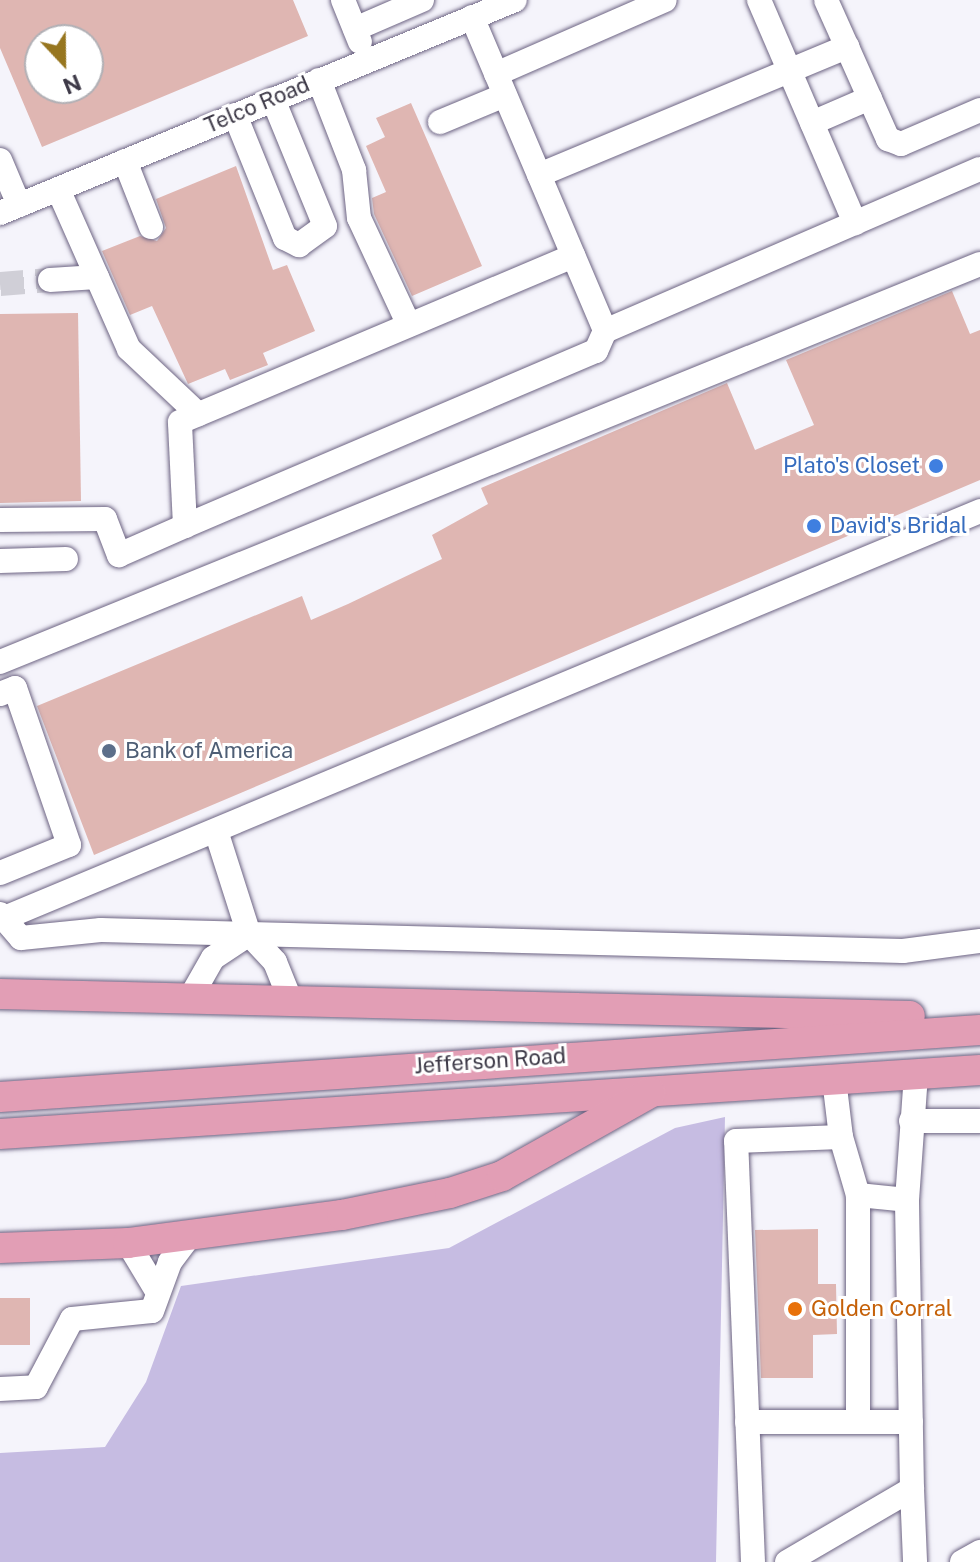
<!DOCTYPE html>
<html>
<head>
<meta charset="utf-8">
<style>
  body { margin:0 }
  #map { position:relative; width:980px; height:1562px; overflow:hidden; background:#f5f4fb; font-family:"Public Sans",sans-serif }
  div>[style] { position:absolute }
  .green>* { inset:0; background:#c6bce2 }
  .building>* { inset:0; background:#dfb6b2 }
  .minor-tunnel>* { height:24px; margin-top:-12px; transform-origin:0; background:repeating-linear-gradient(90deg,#d0cfd7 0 24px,transparent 0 36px) }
  .roads { filter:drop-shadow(0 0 2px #6d6483) drop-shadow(0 0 2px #6d6483) }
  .minor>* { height:24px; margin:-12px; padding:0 12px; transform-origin:12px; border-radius:12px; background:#fff }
  .major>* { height:30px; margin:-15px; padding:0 15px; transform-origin:15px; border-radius:15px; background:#e29eb5 }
  .dots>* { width:22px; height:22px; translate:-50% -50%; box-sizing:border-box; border:4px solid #fff; border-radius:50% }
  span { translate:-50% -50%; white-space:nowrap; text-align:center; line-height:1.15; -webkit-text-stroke:6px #fff; paint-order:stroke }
  .street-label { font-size:22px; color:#3d3947 }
  .shop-label { font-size:22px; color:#366cbe }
  .right { translate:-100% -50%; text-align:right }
  .left { translate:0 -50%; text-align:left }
  .service-label { font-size:22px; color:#4e5e75 }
  .food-label { font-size:22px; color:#c56008 }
  .north { position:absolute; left:24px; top:24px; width:80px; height:80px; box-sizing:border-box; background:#fff; border:2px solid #b1b0b5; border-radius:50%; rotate:158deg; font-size:22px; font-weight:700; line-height:32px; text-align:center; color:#3d3947 }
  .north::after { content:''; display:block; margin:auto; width:28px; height:36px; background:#97761f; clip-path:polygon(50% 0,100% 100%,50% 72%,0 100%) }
</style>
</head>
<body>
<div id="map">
  <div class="green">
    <i style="clip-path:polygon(725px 1117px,716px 1562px,0 1562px,0 1453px,105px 1447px,146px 1382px,181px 1286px,449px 1248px,675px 1128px)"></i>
  </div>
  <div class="building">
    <i style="clip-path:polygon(evenodd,0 0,293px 0,308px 36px,42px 147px,0 48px,0 0,40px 40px,88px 40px,88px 88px,40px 88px,40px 40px)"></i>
    <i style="clip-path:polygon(411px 103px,482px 266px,412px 296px,374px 214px,372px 198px,386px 192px,366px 146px,385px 137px,376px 118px)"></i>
    <i style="clip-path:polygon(236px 166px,273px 270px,287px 265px,315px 331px,263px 353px,268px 365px,230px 380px,225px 369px,188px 384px,152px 306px,130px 315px,102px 251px,140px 236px,157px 241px,166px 228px,156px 199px)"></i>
    <i style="clip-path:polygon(952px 291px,970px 334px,980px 330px,980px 480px,94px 855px,37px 706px,302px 596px,311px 620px,348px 604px,442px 559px,432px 535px,488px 504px,481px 488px,727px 383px,755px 450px,814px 425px,786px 360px)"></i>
    <i style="clip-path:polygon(78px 313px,81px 501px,0 503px,0 314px)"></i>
    <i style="clip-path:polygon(818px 1229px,818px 1284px,836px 1284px,837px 1334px,813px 1335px,813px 1378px,761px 1378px,755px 1230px)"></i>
    <i style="clip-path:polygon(0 1298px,30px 1298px,30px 1345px,0 1345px)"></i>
  </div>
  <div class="minor-tunnel">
    <i style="left:0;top:284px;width:50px;rotate:-4.6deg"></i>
  </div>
  <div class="roads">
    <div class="minor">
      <i style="left:343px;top:0;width:45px;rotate:68deg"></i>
      <i style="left:759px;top:0;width:243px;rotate:66.7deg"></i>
      <i style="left:472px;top:17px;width:341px;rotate:67deg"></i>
      <i style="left:605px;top:331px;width:408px;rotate:-23.4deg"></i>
      <i style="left:355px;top:29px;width:73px;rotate:-23.4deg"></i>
      <i style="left:847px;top:47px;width:101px;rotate:66deg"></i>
      <i style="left:888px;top:139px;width:14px;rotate:21deg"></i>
      <i style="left:901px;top:144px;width:86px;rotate:-23.3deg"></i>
      <i style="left:496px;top:74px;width:184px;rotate:-23.6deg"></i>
      <i style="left:319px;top:80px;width:97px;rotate:68.7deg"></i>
      <i style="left:354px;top:170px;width:48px;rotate:84.1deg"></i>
      <i style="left:359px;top:218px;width:118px;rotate:65deg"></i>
      <i style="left:235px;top:115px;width:133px;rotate:67.9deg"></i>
      <i style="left:285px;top:238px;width:16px;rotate:27deg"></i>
      <i style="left:299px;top:245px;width:32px;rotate:-36deg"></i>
      <i style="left:325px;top:226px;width:137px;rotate:-112.3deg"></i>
      <i style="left:440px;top:122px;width:70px;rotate:-22.6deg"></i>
      <i style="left:812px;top:123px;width:63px;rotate:-23.3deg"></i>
      <i style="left:0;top:160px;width:49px;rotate:67.1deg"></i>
      <i style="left:125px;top:161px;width:71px;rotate:68.5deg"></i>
      <i style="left:539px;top:175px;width:334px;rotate:-22.6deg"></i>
      <i style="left:847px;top:47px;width:51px;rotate:-114.1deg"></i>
      <i style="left:58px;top:189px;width:175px;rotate:66.1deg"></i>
      <i style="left:129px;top:349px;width:95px;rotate:43.3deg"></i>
      <i style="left:0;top:213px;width:557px;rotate:-22.47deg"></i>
      <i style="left:50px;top:280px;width:47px;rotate:-3.7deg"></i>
      <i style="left:0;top:520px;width:105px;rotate:-0.5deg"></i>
      <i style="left:105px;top:519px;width:39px;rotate:69deg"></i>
      <i style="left:119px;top:555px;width:72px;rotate:-23.7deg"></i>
      <i style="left:185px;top:526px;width:104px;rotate:-92.8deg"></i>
      <i style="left:180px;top:422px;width:427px;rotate:-22.9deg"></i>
      <i style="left:185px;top:526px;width:447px;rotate:-23.1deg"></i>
      <i style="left:596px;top:351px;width:22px;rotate:-66deg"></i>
      <i style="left:0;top:561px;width:66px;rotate:-1.7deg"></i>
      <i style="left:0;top:662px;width:1058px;rotate:-22.1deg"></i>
      <i style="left:0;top:694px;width:16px;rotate:-22deg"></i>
      <i style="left:15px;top:688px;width:166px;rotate:71deg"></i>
      <i style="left:69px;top:845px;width:74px;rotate:157.9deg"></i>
      <i style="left:217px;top:834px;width:105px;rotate:72.3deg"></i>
      <i style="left:249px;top:934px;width:38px;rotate:47deg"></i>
      <i style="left:275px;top:962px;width:45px;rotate:68deg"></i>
      <i style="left:0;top:914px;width:32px;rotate:49deg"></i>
      <i style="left:21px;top:938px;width:80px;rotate:-5.7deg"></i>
      <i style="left:101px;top:930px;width:802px;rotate:1.5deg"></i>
      <i style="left:903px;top:951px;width:78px;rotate:-7.4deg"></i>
      <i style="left:2px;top:919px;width:1060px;rotate:-22.64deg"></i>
      <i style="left:189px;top:1000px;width:48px;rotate:-60.3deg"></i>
      <i style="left:213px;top:958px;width:43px;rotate:-33.7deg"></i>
      <i style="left:911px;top:1121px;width:69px"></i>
      <i style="left:841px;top:1137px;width:60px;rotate:73.7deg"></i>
      <i style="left:128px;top:1243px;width:56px;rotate:58.9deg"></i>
      <i style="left:0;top:1389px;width:36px;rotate:-3deg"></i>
      <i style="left:36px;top:1387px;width:77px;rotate:-62.1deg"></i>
      <i style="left:72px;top:1319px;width:80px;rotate:-5.7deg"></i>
      <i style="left:152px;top:1311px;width:52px;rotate:-69.8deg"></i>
      <i style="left:170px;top:1262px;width:34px;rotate:-53deg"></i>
      <i style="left:747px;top:1422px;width:164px"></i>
      <i style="left:858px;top:1422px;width:227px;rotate:-90deg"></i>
      <i style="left:858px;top:1195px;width:49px;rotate:5.8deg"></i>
      <i style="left:912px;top:1489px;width:73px;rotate:87.6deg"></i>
      <i style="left:753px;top:1562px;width:421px;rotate:-92.3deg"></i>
      <i style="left:736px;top:1141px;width:105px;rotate:-2.2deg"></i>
      <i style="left:841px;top:1137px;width:58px;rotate:-96.9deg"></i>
      <i style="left:787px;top:1562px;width:145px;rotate:-30.3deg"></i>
      <i style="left:912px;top:1489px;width:289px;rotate:-91deg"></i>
      <i style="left:907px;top:1200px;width:127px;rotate:-85.9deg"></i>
      <i style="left:962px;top:1562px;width:21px;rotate:-29deg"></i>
    </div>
    <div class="major">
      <i style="left:0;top:994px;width:910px;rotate:1.38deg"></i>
      <i style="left:0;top:1097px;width:982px;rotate:-3.91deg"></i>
      <i style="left:0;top:1134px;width:982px;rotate:-3.74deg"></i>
      <i style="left:0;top:1248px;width:128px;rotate:-2.2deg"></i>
      <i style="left:128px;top:1243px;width:216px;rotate:-7.5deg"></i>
      <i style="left:342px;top:1215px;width:110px;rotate:-11.5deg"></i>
      <i style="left:450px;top:1193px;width:55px;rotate:-18.1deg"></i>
      <i style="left:502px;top:1176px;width:170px;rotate:-29.3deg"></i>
    </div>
  </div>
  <div class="dots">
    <i style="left:936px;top:466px;background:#3f7fe0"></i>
    <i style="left:814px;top:526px;background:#3f7fe0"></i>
    <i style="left:109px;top:751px;background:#5c6f8a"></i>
    <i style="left:795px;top:1309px;background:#e8710a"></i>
  </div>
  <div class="street-label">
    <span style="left:257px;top:105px;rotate:-23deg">Telco Road</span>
    <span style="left:490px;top:1061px;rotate:-4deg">Jefferson Road</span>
  </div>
  <div class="shop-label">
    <span class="right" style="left:920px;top:466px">Plato's Closet</span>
    <span class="left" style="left:830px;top:526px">David's Bridal</span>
  </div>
  <div class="service-label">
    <span class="left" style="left:125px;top:751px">Bank of America</span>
  </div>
  <div class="food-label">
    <span class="left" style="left:811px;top:1309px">Golden Corral</span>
  </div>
  <div class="north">N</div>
</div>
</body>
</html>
